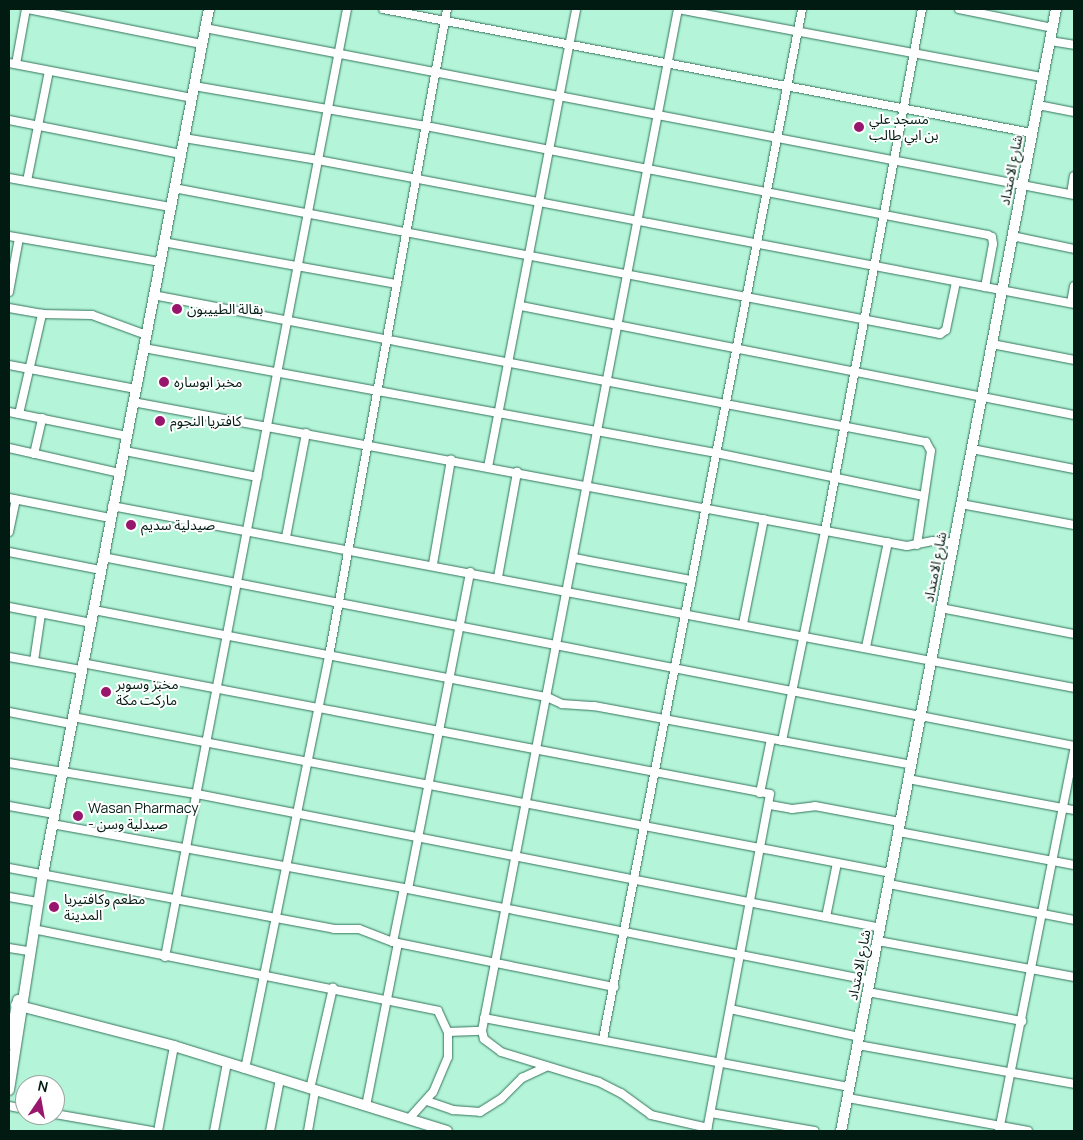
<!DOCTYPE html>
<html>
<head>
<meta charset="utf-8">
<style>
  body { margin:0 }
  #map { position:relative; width:1083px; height:1140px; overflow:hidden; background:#b4f5d9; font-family:Manrope,"Noto Sans Arabic",sans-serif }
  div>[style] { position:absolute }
  .roads { filter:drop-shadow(0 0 1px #35745c) drop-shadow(0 0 1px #35745c) }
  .street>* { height:8px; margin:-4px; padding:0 4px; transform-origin:4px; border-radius:4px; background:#fff }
  .secondary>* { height:10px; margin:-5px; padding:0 5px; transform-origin:5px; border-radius:5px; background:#fff }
  .dots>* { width:14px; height:14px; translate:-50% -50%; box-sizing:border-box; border:2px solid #fff; border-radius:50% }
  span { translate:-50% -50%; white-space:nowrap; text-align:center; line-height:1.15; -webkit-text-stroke:4px #fff; paint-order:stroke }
  .poi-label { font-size:14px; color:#021b12 }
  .left { translate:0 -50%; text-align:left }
  .street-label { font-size:14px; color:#021b12 }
  .frame { position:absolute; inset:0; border:10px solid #021b12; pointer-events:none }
  .north { position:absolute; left:15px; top:1075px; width:50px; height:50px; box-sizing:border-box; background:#fff; border:1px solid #9aa4a0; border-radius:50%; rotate:12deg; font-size:14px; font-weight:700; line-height:20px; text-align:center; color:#021b12 }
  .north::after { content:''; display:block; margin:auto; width:18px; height:22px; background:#98166c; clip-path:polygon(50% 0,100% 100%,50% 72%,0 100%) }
</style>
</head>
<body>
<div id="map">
  <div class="roads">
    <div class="street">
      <i style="left:28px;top:9px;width:177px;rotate:11.4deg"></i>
      <i style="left:383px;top:9px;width:661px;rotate:10.82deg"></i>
      <i style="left:678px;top:9px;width:1041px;rotate:100.86deg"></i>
      <i style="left:482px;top:1031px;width:8px;rotate:76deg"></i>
      <i style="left:484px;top:1039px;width:21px;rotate:37deg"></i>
      <i style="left:501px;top:1052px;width:102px;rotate:17deg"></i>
      <i style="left:599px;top:1082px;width:25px;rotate:27deg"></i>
      <i style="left:621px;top:1093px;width:37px;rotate:36deg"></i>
      <i style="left:651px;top:1115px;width:58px;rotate:12.8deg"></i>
      <i style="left:678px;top:9px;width:371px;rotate:10.6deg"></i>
      <i style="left:959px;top:9px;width:95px;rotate:11.5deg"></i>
      <i style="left:205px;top:28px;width:885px;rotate:10.88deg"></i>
      <i style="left:1050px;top:41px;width:24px;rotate:9deg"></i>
      <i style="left:9px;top:63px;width:186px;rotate:10.8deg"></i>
      <i style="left:16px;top:64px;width:56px;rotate:-79.7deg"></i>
      <i style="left:194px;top:86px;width:235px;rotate:9.8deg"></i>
      <i style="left:426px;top:126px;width:572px;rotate:10.98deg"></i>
      <i style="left:988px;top:235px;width:4px;rotate:27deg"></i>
      <i style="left:992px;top:237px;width:7px;rotate:82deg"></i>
      <i style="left:993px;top:244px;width:44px;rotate:100.5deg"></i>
      <i style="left:1038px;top:105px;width:37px;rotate:11deg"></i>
      <i style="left:9px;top:120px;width:174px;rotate:11.2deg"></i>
      <i style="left:184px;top:138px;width:136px;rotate:9.3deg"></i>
      <i style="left:318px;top:160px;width:770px;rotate:10.78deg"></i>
      <i style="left:9px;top:178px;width:164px;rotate:10.2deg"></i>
      <i style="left:27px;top:181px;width:112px;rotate:-78.7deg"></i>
      <i style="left:174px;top:188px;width:780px;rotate:10.79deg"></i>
      <i style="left:940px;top:334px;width:7px;rotate:-34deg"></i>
      <i style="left:946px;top:330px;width:49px;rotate:-78.2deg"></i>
      <i style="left:1071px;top:194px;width:18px;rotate:-81deg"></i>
      <i style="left:9px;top:236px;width:152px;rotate:9.8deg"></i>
      <i style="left:1012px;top:236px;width:63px;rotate:11.8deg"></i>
      <i style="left:163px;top:242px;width:238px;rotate:10.2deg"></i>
      <i style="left:9px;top:292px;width:55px;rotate:-79.5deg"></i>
      <i style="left:153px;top:295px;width:787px;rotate:10.77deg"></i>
      <i style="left:926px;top:442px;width:10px;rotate:61deg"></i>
      <i style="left:931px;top:451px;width:95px;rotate:98.5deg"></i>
      <i style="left:1071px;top:303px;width:17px;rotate:-80deg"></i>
      <i style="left:521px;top:306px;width:564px;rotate:11.15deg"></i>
      <i style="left:9px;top:308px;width:34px;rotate:10deg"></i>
      <i style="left:42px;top:314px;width:50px;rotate:1.1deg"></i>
      <i style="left:92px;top:315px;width:58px;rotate:20.3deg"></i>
      <i style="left:992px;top:344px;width:84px;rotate:11deg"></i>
      <i style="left:144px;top:348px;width:582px;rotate:10.4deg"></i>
      <i style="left:716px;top:453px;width:212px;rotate:11.7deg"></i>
      <i style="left:9px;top:365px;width:129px;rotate:10.7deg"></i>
      <i style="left:133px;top:402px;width:787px;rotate:10.54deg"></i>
      <i style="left:907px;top:546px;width:26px;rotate:-11deg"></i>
      <i style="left:933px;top:541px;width:21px;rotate:5deg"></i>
      <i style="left:9px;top:412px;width:120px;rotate:11.5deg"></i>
      <i style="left:19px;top:414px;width:103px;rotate:-77deg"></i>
      <i style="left:9px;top:448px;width:114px;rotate:12.7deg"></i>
      <i style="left:972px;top:449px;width:104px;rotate:11.1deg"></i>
      <i style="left:125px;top:451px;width:135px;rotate:11.1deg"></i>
      <i style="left:34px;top:454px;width:37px;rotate:-77deg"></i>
      <i style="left:488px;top:467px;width:466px;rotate:-79.1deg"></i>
      <i style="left:9px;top:498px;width:103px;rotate:11.2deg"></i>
      <i style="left:961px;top:504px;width:115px;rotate:10.5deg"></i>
      <i style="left:112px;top:506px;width:979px;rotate:10.71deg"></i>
      <i style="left:9px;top:532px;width:33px;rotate:-78deg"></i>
      <i style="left:286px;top:537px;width:106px;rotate:-79.1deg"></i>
      <i style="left:9px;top:552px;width:94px;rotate:11.1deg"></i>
      <i style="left:103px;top:557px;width:989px;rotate:11.01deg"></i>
      <i style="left:574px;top:558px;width:120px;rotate:10.6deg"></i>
      <i style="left:433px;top:564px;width:106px;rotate:-80.2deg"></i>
      <i style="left:498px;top:577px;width:107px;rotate:-79.7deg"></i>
      <i style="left:9px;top:607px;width:84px;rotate:11deg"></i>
      <i style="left:941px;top:608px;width:136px;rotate:11.1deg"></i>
      <i style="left:94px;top:610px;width:461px;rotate:10.9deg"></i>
      <i style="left:547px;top:697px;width:17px;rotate:25deg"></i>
      <i style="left:562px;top:704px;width:32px;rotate:4deg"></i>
      <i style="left:594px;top:706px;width:322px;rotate:10.5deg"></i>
      <i style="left:743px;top:624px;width:107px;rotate:-78.7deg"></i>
      <i style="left:866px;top:647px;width:107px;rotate:-78.2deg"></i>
      <i style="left:9px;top:657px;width:73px;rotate:10.2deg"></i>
      <i style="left:34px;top:661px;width:48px;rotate:-81.5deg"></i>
      <i style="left:82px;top:663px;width:700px;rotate:10.78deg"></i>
      <i style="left:770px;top:794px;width:343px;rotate:100.6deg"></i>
      <i style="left:9px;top:712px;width:63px;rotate:11deg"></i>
      <i style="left:73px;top:717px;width:833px;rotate:10.8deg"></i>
      <i style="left:782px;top:741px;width:214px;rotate:-78.4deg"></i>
      <i style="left:825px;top:531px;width:531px;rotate:-79.47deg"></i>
      <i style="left:1074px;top:751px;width:222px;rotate:101.2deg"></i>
      <i style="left:1031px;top:969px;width:44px;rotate:10.5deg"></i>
      <i style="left:9px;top:763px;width:191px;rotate:9.4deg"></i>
      <i style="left:197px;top:794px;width:697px;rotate:11.08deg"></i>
      <i style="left:908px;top:779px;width:169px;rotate:10.6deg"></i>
      <i style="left:760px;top:793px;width:55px;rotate:-78.5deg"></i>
      <i style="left:770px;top:805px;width:22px;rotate:10deg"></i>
      <i style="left:792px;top:809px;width:23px;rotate:-7deg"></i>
      <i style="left:815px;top:806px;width:86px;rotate:10.7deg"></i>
      <i style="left:9px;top:806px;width:46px;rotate:10.1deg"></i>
      <i style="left:52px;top:824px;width:362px;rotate:10.3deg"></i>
      <i style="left:408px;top:889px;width:472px;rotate:11.2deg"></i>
      <i style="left:899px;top:832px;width:178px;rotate:10.7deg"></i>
      <i style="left:9px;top:868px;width:331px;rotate:10.6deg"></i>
      <i style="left:334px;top:929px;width:25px"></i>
      <i style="left:359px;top:929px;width:36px;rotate:21deg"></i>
      <i style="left:393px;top:942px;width:226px;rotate:11.5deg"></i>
      <i style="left:889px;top:884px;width:188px;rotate:11deg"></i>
      <i style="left:408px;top:889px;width:323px;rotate:-78.9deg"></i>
      <i style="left:9px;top:897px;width:29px;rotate:10deg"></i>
      <i style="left:826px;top:917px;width:55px;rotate:-78.5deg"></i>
      <i style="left:33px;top:929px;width:413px;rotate:11.4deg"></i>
      <i style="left:438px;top:1011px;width:23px;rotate:65deg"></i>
      <i style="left:448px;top:1032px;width:25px;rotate:90deg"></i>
      <i style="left:448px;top:1057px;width:38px;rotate:113deg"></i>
      <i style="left:433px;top:1092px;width:36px;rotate:132deg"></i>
      <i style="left:878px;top:941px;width:156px;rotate:10.4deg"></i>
      <i style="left:1031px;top:969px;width:165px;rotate:101.2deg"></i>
      <i style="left:393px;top:942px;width:55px;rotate:-78.5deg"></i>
      <i style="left:9px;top:948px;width:20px;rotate:9deg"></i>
      <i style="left:165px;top:957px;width:965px;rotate:-79.13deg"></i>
      <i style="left:868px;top:992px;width:157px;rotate:10.7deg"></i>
      <i style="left:730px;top:1009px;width:133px;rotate:12.2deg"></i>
      <i style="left:484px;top:1018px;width:372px;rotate:10.7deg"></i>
      <i style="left:448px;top:1032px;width:34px;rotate:-2deg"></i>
      <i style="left:603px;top:1039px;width:1049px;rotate:-79.06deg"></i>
      <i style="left:858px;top:1045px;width:219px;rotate:10.2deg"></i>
      <i style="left:245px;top:1069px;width:421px;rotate:-78.5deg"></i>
      <i style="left:329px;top:656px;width:658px;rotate:-79.66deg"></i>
      <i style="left:310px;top:1089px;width:104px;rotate:-77.2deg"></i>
      <i style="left:848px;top:1098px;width:183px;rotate:10.4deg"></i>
      <i style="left:427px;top:1101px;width:28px;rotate:19deg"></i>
      <i style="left:453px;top:1110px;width:27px;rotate:4deg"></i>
      <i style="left:480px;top:1112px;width:25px;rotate:-32deg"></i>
      <i style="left:501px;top:1099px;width:30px;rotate:-45deg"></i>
      <i style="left:522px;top:1078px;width:26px;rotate:-25deg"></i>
      <i style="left:9px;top:1106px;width:16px;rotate:11deg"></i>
      <i style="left:366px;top:1106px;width:166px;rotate:-78.9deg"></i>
      <i style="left:711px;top:1113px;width:105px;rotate:9.9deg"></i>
      <i style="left:55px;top:1114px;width:98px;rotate:9.9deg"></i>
      <i style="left:158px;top:1131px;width:86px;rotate:-79.3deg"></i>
      <i style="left:214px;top:1131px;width:69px;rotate:-79.2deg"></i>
      <i style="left:270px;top:1131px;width:53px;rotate:-79.1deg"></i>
      <i style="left:308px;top:1131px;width:41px;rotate:-80.1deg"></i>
    </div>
    <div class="secondary">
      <i style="left:16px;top:1005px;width:163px;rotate:14.5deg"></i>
      <i style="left:174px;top:1046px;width:286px;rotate:17.3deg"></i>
      <i style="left:9px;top:1044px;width:45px;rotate:-78.4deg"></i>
      <i style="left:9px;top:1090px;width:219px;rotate:-81.1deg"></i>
      <i style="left:43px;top:874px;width:881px;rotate:-79.14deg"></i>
      <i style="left:841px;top:1131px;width:1142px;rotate:-79.15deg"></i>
    </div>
  </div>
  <div class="dots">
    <i style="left:859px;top:127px;background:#98166c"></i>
    <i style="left:177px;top:309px;background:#98166c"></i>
    <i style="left:164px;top:382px;background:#98166c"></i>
    <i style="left:160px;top:421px;background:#98166c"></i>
    <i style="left:131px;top:525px;background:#98166c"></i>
    <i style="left:106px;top:692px;background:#98166c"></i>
    <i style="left:78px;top:816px;background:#98166c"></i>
    <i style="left:54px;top:907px;background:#98166c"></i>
  </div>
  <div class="poi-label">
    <span class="left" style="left:869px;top:127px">مسجد علي<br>بن ابي طالب</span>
    <span class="left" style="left:187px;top:309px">بقالة الطييبون</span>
    <span class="left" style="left:174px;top:382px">مخبز ابوساره</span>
    <span class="left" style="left:170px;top:421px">كافتريا النجوم</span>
    <span class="left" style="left:141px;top:525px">صيدلية سديم</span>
    <span class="left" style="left:116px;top:692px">مخبز وسوبر<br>ماركت مكة</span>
    <span class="left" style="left:88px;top:816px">Wasan Pharmacy<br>- صيدلية وسن</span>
    <span class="left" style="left:64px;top:907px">مطعم وكافتيريا<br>المدينة</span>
  </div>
  <div class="street-label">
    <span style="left:1011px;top:170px;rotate:-79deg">شارع الامتداد</span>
    <span style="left:935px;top:567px;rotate:-79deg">شارع الامتداد</span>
    <span style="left:859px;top:965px;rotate:-79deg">شارع الامتداد</span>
  </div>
  <div class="frame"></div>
  <div class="north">N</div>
</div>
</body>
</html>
